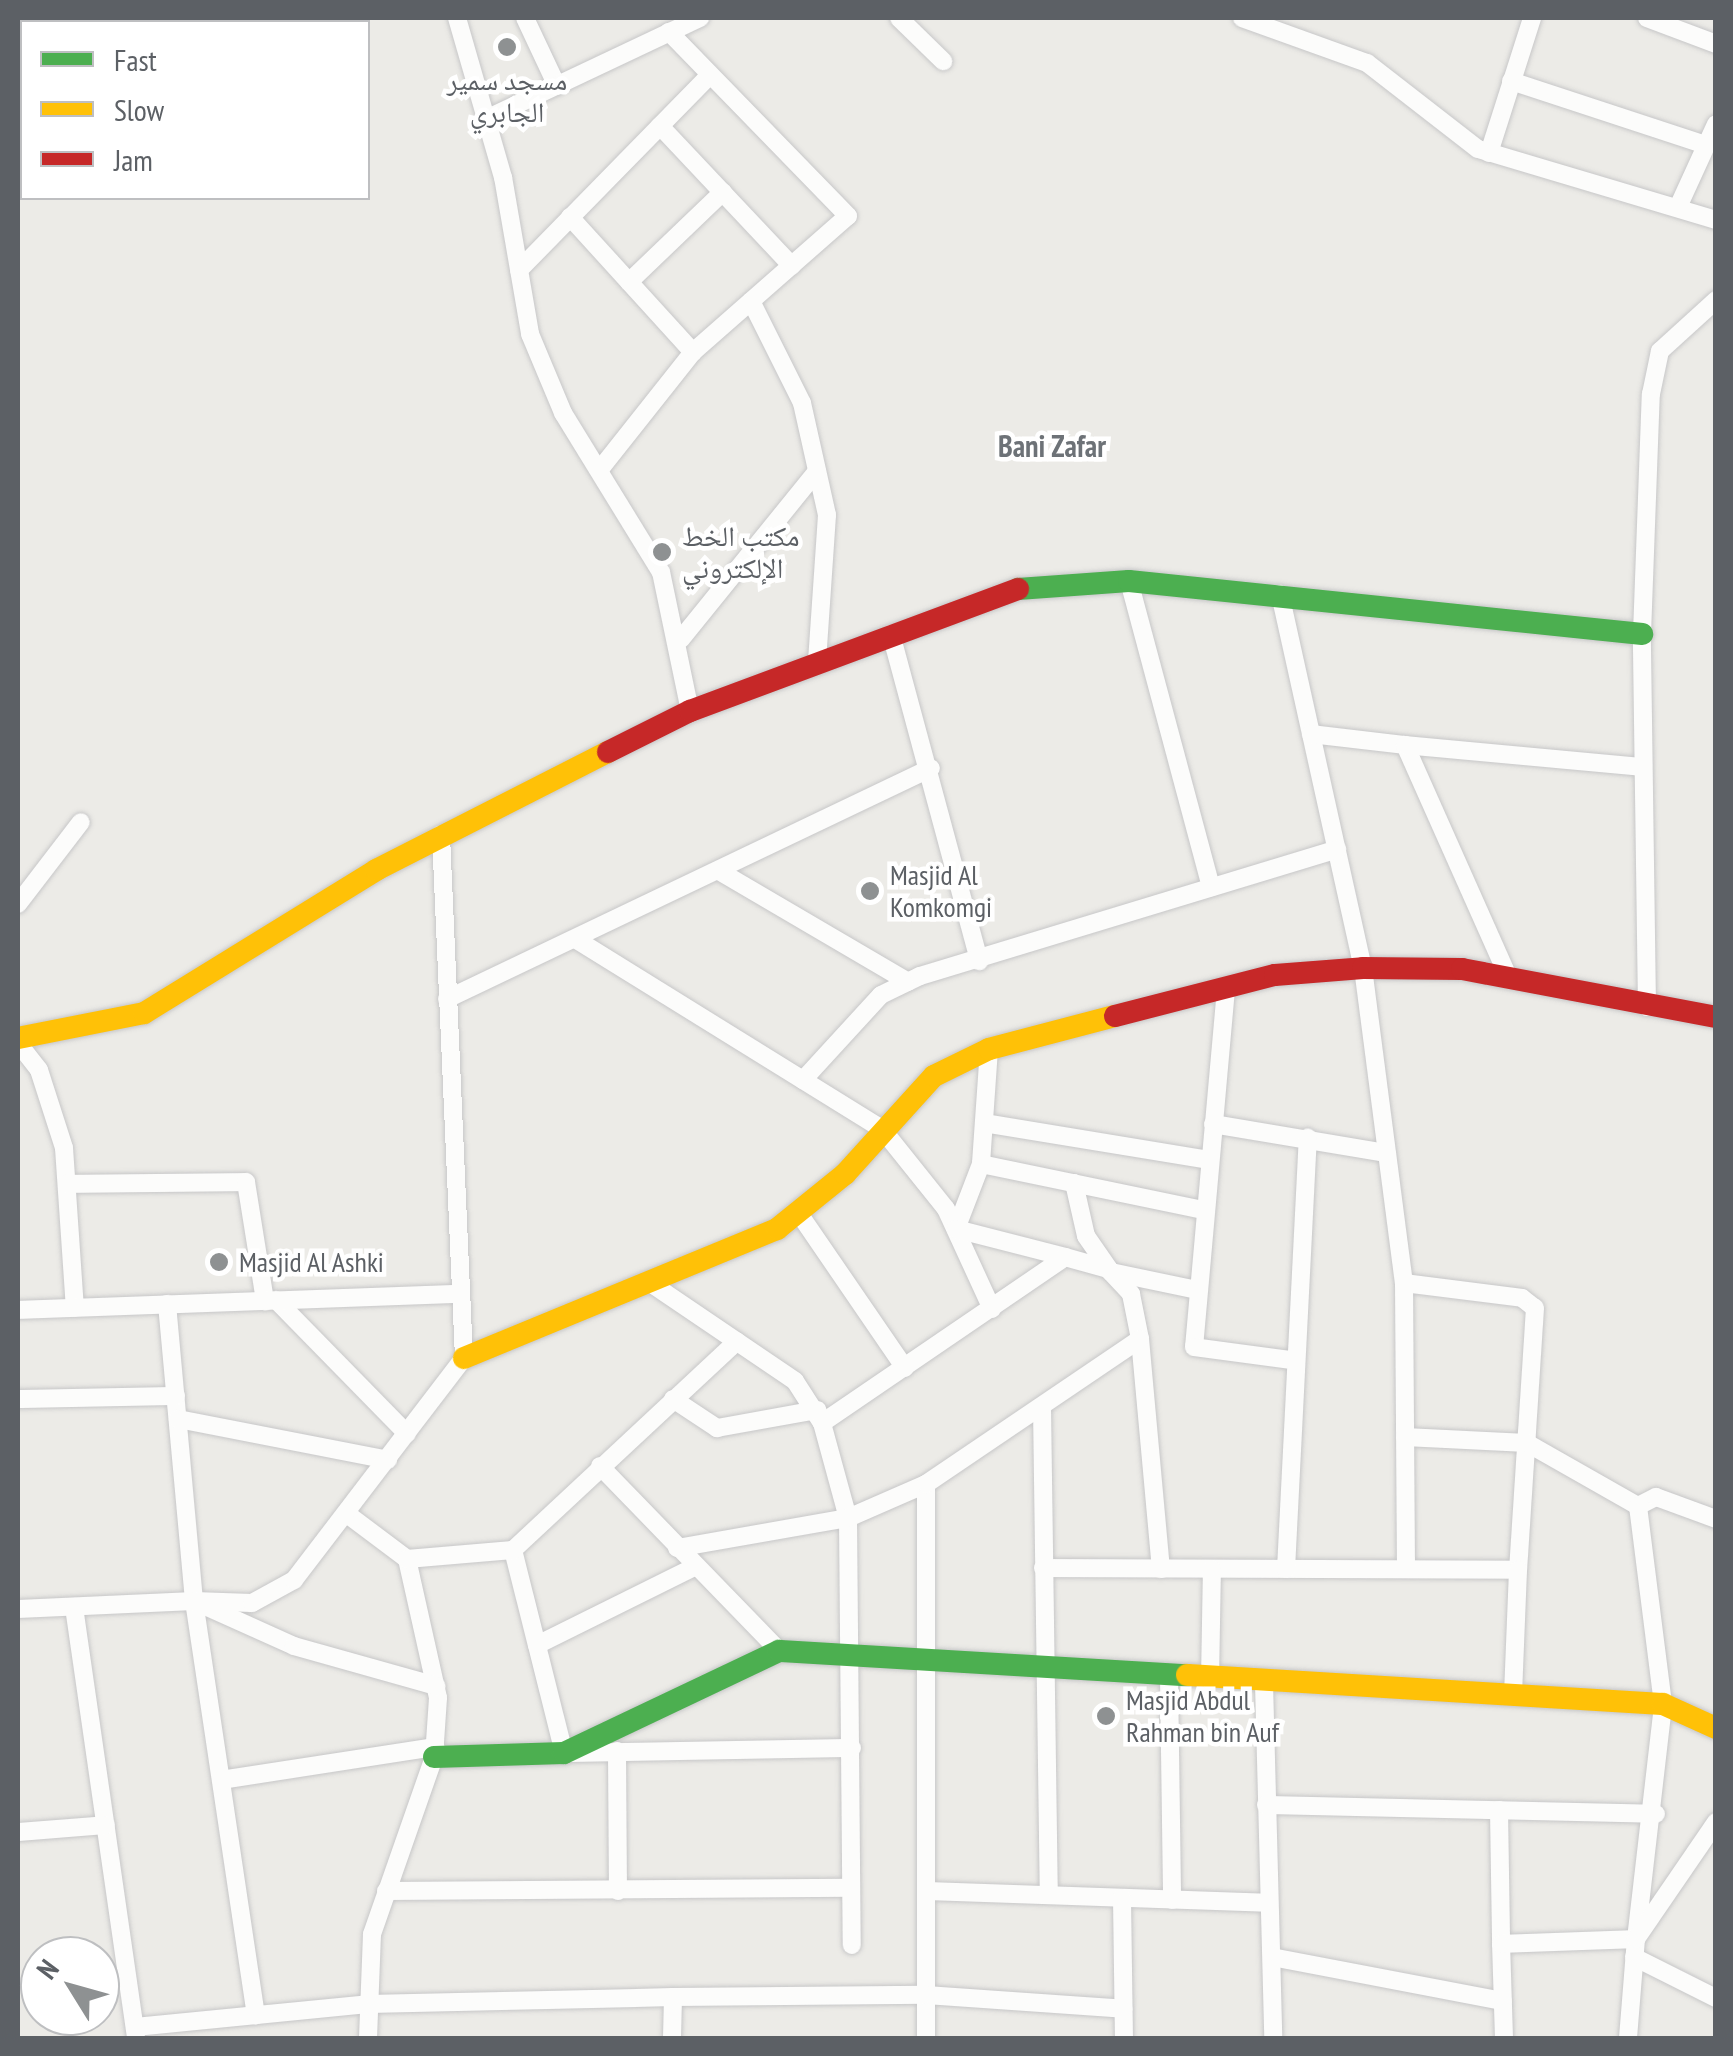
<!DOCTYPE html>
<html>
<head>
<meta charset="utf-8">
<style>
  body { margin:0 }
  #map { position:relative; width:1733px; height:2056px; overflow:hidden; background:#ecebe7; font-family:"PT Sans Narrow","Noto Naskh Arabic",sans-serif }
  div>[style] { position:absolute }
  .roads { filter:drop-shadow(0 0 2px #c7c7c8) drop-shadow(0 0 2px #c7c7c8) }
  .street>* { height:18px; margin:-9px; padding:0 9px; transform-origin:9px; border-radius:9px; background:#fcfcfb }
  .fast>* { height:22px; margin:-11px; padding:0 11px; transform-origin:11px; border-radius:11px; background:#4caf50 }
  .slow>* { height:22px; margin:-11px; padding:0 11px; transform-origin:11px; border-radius:11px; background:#ffc107 }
  .jam>* { height:22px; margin:-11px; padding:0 11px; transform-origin:11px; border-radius:11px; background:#c62828 }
  .dots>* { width:28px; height:28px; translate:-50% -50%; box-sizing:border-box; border:5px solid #fff; border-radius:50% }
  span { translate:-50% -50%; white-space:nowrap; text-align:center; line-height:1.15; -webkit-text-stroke:9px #fff; paint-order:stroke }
  .poi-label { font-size:28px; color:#5c6065 }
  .left { translate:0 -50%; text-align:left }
  .neighbourhood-label { font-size:30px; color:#6d7277; font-weight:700 }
  .frame { position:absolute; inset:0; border:20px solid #5c6065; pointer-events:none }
  .legend { position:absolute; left:20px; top:20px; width:350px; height:180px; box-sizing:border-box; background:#fff; border:2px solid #bebfc1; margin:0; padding:12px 18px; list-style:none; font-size:30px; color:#5c6065 }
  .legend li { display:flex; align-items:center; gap:20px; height:50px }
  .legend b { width:50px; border:2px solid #bebfc1 }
  .north { position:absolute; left:20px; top:1936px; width:100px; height:100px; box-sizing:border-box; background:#fff; border:2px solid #bebfc1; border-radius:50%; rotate:307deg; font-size:28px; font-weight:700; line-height:40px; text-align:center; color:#5c6065 }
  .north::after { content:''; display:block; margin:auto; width:35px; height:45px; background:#8e9192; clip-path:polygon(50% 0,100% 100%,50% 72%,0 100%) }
</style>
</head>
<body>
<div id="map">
  <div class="roads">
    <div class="street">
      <i style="left:457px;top:18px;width:166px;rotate:73.9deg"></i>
      <i style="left:503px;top:177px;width:159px;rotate:80.2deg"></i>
      <i style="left:530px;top:334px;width:86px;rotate:67.3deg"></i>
      <i style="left:563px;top:413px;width:187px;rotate:58.4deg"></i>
      <i style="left:661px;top:572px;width:142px;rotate:78.2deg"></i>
      <i style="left:525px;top:18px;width:75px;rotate:64.8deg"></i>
      <i style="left:899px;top:18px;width:62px;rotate:44.3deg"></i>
      <i style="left:1242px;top:18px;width:133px;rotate:19.8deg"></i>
      <i style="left:1367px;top:63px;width:140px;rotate:37.8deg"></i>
      <i style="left:1478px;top:149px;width:248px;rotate:16.6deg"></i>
      <i style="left:1647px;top:18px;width:74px;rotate:20.6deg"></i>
      <i style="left:1511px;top:81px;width:205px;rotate:18.2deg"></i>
      <i style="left:486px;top:119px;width:237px;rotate:-25.3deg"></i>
      <i style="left:660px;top:126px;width:192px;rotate:46.7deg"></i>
      <i style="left:1489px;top:153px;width:142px;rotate:-72.3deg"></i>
      <i style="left:1679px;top:205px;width:89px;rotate:-65.4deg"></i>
      <i style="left:570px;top:217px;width:183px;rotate:47.7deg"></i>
      <i style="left:519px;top:270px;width:272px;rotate:-45.6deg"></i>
      <i style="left:629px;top:282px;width:130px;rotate:-43.8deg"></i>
      <i style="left:751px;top:301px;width:114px;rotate:63.4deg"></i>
      <i style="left:802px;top:403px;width:115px;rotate:77.4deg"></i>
      <i style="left:827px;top:515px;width:147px;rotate:93.9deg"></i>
      <i style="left:601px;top:468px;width:148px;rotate:-51.6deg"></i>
      <i style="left:693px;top:352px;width:206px;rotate:-41.3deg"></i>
      <i style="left:848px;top:216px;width:257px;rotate:-134.2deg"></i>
      <i style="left:1129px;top:581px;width:317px;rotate:75deg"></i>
      <i style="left:1280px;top:594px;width:383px;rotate:77.5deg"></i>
      <i style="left:1363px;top:968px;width:318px;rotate:82.6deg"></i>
      <i style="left:1404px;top:1283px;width:286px;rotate:89.6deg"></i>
      <i style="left:891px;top:634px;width:339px;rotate:74.9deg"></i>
      <i style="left:681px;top:639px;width:216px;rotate:-51deg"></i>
      <i style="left:1311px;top:734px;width:95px;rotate:6.7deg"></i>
      <i style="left:1405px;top:745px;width:256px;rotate:66deg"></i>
      <i style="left:1405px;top:745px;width:239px;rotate:5.3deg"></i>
      <i style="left:719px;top:871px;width:219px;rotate:30.4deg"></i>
      <i style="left:18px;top:904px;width:103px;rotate:-52.5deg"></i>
      <i style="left:577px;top:940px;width:359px;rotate:31.8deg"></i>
      <i style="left:882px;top:1129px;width:102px;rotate:51.3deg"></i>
      <i style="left:946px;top:1209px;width:110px;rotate:65.3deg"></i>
      <i style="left:1226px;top:989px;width:359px;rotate:95.1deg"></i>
      <i style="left:1194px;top:1347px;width:97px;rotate:7.7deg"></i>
      <i style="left:447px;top:999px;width:536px;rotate:-25.51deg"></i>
      <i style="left:1647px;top:1007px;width:373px;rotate:-90.8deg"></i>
      <i style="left:1642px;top:634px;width:240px;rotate:-87.9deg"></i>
      <i style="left:1651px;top:394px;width:44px;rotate:-78.2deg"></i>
      <i style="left:1660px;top:351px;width:76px;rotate:-42.3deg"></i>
      <i style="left:18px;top:1043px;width:34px;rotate:52deg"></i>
      <i style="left:39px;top:1070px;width:82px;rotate:72.2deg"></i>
      <i style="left:64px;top:1148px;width:160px;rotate:86.1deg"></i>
      <i style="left:989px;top:1049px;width:115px;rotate:94deg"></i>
      <i style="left:981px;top:1164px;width:70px;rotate:111deg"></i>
      <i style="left:956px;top:1229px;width:113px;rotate:14.4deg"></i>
      <i style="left:803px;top:1080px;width:115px;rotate:-47.5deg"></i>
      <i style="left:881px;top:995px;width:43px;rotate:-26deg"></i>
      <i style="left:920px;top:976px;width:436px;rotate:-16.9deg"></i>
      <i style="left:984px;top:1123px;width:229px;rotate:9.3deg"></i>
      <i style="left:1213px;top:1124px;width:176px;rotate:9.5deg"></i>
      <i style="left:981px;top:1164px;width:228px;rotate:11.7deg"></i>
      <i style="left:1074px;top:1183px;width:54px;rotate:77.2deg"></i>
      <i style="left:1086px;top:1236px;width:44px;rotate:55.2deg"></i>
      <i style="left:1111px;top:1272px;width:88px;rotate:11.8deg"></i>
      <i style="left:67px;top:1184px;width:179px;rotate:-0.6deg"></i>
      <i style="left:246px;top:1182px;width:121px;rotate:80.9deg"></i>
      <i style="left:798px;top:1212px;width:189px;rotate:55.6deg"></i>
      <i style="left:649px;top:1282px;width:176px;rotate:34.1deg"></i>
      <i style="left:795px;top:1381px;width:50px;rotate:57.3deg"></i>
      <i style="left:822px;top:1423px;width:98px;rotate:74.7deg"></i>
      <i style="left:848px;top:1518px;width:427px;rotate:89.5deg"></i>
      <i style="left:1404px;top:1283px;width:119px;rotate:7.2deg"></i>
      <i style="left:1522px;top:1298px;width:16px;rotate:38deg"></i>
      <i style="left:1535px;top:1308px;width:263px;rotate:93.7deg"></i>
      <i style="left:276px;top:1300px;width:187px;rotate:45.6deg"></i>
      <i style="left:167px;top:1304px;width:298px;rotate:84.8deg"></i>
      <i style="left:194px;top:1601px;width:419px;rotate:81.5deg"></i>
      <i style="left:18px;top:1310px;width:440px;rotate:-2.1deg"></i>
      <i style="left:18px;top:1399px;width:158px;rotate:-1.1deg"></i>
      <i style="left:673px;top:1399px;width:53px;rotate:33.4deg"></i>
      <i style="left:717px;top:1428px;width:102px;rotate:-10.2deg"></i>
      <i style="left:1042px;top:1407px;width:488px;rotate:89.2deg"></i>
      <i style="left:178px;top:1419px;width:214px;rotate:11deg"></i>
      <i style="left:822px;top:1423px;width:294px;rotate:-34.3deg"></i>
      <i style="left:1065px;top:1257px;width:45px;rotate:15.6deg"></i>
      <i style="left:1108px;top:1269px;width:34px;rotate:47deg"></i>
      <i style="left:1131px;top:1294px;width:46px;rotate:78.7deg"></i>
      <i style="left:1140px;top:1339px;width:231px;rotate:84.8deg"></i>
      <i style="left:1405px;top:1437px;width:122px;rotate:2.8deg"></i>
      <i style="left:1527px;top:1443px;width:128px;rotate:29.6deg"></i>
      <i style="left:600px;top:1466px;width:257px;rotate:45.9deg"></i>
      <i style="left:926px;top:1484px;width:554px;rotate:90deg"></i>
      <i style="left:347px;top:1514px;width:75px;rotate:36.9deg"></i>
      <i style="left:407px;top:1559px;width:142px;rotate:77.4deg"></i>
      <i style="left:438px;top:1698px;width:59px;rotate:93.9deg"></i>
      <i style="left:434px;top:1757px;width:188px;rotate:109.3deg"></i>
      <i style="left:372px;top:1934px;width:104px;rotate:92.2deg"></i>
      <i style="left:677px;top:1548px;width:174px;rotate:-10deg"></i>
      <i style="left:848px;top:1518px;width:85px;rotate:-23.6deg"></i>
      <i style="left:926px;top:1484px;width:258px;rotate:-34.1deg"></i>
      <i style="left:513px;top:1550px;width:209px;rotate:75.9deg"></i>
      <i style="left:564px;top:1753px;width:288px;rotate:-1deg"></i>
      <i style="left:407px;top:1559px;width:106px;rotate:-4.9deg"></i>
      <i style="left:513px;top:1550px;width:306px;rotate:-43deg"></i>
      <i style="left:1043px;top:1568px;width:475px;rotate:0.2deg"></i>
      <i style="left:1518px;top:1570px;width:126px;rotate:92.3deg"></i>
      <i style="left:1286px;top:1569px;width:432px;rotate:-87.1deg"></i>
      <i style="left:194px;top:1601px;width:58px;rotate:2deg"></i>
      <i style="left:252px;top:1603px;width:48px;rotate:-28.7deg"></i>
      <i style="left:294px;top:1580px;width:280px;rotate:-52.6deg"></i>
      <i style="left:464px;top:1358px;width:524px;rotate:-92.52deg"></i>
      <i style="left:74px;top:1607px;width:435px;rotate:81.8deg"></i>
      <i style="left:18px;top:1609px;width:176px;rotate:-2.6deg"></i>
      <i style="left:194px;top:1601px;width:110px;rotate:24.2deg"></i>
      <i style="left:294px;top:1646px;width:148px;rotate:15.7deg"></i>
      <i style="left:537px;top:1645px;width:175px;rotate:-26.4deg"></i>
      <i style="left:1169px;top:1678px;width:222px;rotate:89.2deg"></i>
      <i style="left:1210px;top:1680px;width:111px;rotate:-89deg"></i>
      <i style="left:1264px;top:1683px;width:355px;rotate:88.5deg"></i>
      <i style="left:617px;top:1751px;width:140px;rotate:89.6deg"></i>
      <i style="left:221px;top:1780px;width:217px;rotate:-8.8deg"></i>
      <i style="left:1266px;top:1805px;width:390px;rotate:1.3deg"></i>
      <i style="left:1499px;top:1810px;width:134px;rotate:89.1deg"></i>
      <i style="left:18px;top:1832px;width:88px;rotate:-4.5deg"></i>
      <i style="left:386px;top:1891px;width:465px;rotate:-0.4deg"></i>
      <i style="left:927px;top:1891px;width:340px;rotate:2deg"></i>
      <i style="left:1122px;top:1898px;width:140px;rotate:89.2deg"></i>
      <i style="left:1634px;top:1957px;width:92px;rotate:26.6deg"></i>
      <i style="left:1277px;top:1958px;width:230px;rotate:10.8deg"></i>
      <i style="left:135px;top:2027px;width:234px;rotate:-5.6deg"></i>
      <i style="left:368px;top:2004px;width:305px;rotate:-1.3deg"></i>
      <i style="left:673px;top:1997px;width:253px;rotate:-0.5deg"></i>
      <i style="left:926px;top:1995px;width:198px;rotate:4deg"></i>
      <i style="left:672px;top:2038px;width:41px;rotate:-88.6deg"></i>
      <i style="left:1504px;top:2038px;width:94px;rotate:-91.8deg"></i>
      <i style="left:1501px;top:1944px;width:135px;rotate:-2.1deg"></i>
      <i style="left:1636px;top:1939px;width:237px;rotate:-83.4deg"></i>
      <i style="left:1663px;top:1704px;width:200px;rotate:-97.2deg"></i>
      <i style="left:1638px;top:1506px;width:20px;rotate:-27deg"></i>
      <i style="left:1656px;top:1497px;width:64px;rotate:20.1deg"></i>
      <i style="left:1628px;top:2038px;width:99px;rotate:-85.4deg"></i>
      <i style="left:1636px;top:1939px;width:142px;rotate:-55.6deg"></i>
    </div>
    <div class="fast">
      <i style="left:1018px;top:589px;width:111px;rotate:-4.1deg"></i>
      <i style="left:1129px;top:581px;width:516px;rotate:5.9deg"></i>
      <i style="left:434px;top:1757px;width:130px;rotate:-1.8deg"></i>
      <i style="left:564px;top:1753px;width:238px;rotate:-25.4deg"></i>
      <i style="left:779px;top:1651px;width:409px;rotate:3.4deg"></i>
    </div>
    <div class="slow">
      <i style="left:18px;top:1038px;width:128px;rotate:-11.2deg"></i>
      <i style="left:144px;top:1013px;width:273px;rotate:-31.6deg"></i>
      <i style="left:376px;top:870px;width:260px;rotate:-27deg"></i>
      <i style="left:464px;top:1358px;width:339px;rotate:-22.4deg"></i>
      <i style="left:777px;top:1229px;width:87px;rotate:-39deg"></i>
      <i style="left:845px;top:1174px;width:132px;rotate:-47.8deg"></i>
      <i style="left:934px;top:1076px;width:61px;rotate:-26.1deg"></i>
      <i style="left:989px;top:1049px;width:130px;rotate:-14.7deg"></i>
      <i style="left:1187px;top:1675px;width:477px;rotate:3.5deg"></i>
      <i style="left:1663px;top:1704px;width:58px;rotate:24.4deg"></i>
    </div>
    <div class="jam">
      <i style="left:608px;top:752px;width:92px;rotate:-26.6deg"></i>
      <i style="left:690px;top:711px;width:350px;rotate:-20.4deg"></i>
      <i style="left:1115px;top:1016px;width:165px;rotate:-14.4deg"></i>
      <i style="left:1275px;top:975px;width:88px;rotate:-4.5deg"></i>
      <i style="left:1363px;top:968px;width:99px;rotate:0.6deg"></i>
      <i style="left:1462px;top:969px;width:258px;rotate:10.7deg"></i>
    </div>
  </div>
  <div class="dots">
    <i style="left:507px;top:47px;background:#8e9192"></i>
    <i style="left:662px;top:552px;background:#8e9192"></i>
    <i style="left:870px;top:891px;background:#8e9192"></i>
    <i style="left:219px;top:1262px;background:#8e9192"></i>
    <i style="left:1106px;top:1716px;background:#8e9192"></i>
  </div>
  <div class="poi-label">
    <span style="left:507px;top:96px">مسجد سمير<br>الجابري</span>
    <span class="left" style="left:682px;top:552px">مكتب الخط<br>الإلكتروني</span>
    <span class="left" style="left:890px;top:891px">Masjid Al<br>Komkomgi</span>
    <span class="left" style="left:239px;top:1262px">Masjid Al Ashki</span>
    <span class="left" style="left:1126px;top:1716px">Masjid Abdul<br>Rahman bin Auf</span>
  </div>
  <div class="neighbourhood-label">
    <span style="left:1052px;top:446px">Bani Zafar</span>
  </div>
  <div class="frame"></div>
  <ul class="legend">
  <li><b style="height:12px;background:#4caf50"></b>Fast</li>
  <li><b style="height:12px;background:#ffc107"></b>Slow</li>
  <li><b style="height:12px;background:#c62828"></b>Jam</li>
  </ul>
  <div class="north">N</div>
</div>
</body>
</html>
